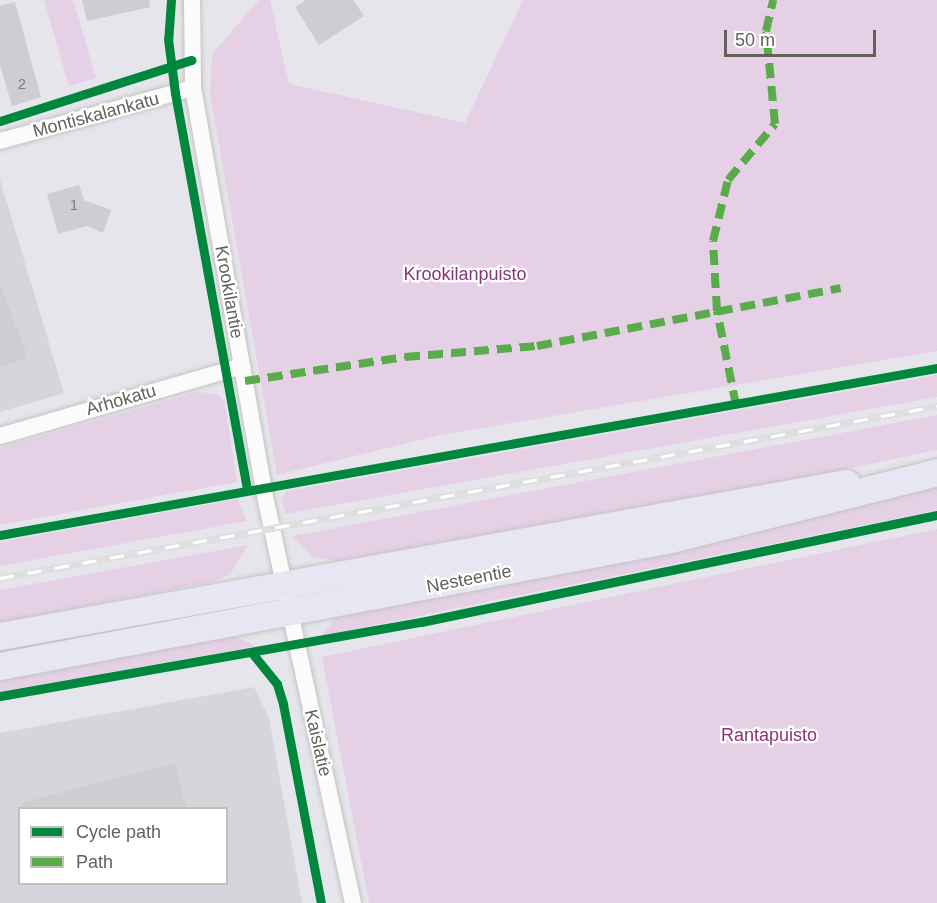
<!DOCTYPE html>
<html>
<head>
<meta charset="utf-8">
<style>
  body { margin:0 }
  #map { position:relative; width:937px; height:903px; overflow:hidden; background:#e5e5eb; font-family:Arial,sans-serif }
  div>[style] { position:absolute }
  .industrial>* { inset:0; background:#d5d6db }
  .green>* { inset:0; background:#e6d0e6 }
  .building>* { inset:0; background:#cecdd2 }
  .roads { filter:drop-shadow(0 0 2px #c4c4c4) drop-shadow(0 0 2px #c4c4c4) }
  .minor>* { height:16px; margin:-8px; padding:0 8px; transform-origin:8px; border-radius:8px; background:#fbfbfc }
  .primary>* { height:27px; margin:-13.5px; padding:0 13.5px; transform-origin:13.5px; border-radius:13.5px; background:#e7e7f3 }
  .rail>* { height:7px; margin-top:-3.5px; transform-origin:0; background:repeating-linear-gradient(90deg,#fff 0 14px,#e0dfe0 0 28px); box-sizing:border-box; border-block:2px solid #e0dfe0 }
  .quiet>* { height:8px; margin-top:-4px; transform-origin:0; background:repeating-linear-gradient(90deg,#5aac4a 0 15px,transparent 0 23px) }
  .cycleway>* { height:9px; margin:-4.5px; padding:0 4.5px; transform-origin:4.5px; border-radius:4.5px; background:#00873e }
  span { translate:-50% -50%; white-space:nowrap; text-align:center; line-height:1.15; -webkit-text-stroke:4.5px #fff; paint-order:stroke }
  .number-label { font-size:15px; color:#807d7a }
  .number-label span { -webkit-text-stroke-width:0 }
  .street-label { font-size:18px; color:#64615b }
  .park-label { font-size:18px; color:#8b3379 }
  .legend { position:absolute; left:18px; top:807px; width:210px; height:78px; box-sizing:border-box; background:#fff; border:2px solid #c1c0bd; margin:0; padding:8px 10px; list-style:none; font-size:18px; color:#64615b }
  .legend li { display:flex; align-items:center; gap:12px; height:30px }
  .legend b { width:30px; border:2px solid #c1c0bd }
  .scale { position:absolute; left:724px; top:30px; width:152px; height:27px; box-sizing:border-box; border:3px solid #64615b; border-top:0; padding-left:8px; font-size:18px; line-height:21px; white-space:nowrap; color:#64615b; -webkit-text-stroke:4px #fff; paint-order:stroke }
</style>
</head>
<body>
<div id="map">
  <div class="industrial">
    <i style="clip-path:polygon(0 179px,64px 393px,0 412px)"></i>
    <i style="clip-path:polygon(evenodd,254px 687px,269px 718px,302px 903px,0 903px,0 733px,254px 687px,20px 808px,226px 808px,226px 884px,20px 884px,20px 808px)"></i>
  </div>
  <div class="green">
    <i style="clip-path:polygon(44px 0,73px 0,96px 78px,69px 86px)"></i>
    <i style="clip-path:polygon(259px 0,270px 0,289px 84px,465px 123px,523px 0,937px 0,937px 351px,440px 435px,277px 475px,210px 95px,212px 54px)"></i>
    <i style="clip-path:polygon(937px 375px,937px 397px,285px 514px,281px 500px,287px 491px)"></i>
    <i style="clip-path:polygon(197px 392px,219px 394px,225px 405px,237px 482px,0 525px,0 448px)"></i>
    <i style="clip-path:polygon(937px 415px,937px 450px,784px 482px,338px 561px,312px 557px,293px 536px)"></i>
    <i style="clip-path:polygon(937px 486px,937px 510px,321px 636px,339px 614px)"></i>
    <i style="clip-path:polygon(238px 499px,247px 521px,0 566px,0 542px)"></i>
    <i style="clip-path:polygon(937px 529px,937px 903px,369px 903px,322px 657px)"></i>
    <i style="clip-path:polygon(248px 545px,230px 574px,215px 581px,0 623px,0 590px)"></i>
    <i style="clip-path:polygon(231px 634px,256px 646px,0 692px,0 671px)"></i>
  </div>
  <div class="building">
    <i style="clip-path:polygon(82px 0,149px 0,150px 7px,87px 21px)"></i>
    <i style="clip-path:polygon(306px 0,353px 0,364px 16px,319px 45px,295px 7px)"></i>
    <i style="clip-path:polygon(15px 2px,41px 97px,12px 106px,0 65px,0 6px)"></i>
    <i style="clip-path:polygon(79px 185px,84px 200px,111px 210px,103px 233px,87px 226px,58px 234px,47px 194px)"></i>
    <i style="clip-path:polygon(0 284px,28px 357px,0 367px)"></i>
    <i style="clip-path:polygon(175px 763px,186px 808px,22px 808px,21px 803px)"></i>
  </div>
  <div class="roads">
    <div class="minor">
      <i style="left:192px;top:0;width:88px;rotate:89.3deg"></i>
      <i style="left:193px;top:88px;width:405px;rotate:80deg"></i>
      <i style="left:263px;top:487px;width:426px;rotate:77.8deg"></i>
      <i style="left:0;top:141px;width:200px;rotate:-15.4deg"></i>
      <i style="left:0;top:436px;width:252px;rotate:-16.1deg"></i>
    </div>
    <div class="primary">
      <i style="left:0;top:636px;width:860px;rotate:-10.25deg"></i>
      <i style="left:0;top:666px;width:683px;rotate:-10.72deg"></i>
      <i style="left:671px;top:539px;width:274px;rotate:-14.1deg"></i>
    </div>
  </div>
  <div class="rail">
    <i style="left:0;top:578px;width:953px;rotate:-10.4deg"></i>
  </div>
  <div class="quiet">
    <i style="left:245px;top:381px;width:162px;rotate:-8.5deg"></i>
    <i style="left:405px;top:357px;width:132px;rotate:-4.8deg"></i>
    <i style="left:537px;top:346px;width:309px;rotate:-10.8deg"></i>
    <i style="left:736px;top:405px;width:96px;rotate:-101.4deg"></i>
    <i style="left:717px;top:311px;width:70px;rotate:-93.3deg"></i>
    <i style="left:713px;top:241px;width:63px;rotate:-76.2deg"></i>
    <i style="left:728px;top:180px;width:73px;rotate:-50deg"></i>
    <i style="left:775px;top:124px;width:93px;rotate:-95.5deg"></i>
    <i style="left:766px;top:31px;width:32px;rotate:-77deg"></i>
  </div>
  <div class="cycleway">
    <i style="left:171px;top:0;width:39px;rotate:94deg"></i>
    <i style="left:168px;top:39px;width:54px;rotate:82.6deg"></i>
    <i style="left:175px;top:93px;width:403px;rotate:79.7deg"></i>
    <i style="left:0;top:121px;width:201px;rotate:-17.7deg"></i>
    <i style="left:0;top:535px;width:952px;rotate:-10.11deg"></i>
    <i style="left:252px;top:653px;width:40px;rotate:51deg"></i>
    <i style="left:277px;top:684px;width:21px;rotate:73deg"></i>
    <i style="left:283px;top:704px;width:203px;rotate:79.2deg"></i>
    <i style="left:0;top:696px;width:427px;rotate:-10deg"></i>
    <i style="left:421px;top:622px;width:527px;rotate:-11.72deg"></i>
  </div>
  <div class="number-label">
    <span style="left:22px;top:84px">2</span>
    <span style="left:74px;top:205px">1</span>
  </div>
  <div class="street-label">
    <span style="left:96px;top:115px;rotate:-15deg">Montiskalankatu</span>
    <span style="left:229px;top:292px;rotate:80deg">Krookilantie</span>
    <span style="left:121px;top:400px;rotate:-16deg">Arhokatu</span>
    <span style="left:469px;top:579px;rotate:-11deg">Nesteentie</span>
    <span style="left:318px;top:743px;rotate:77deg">Kaislatie</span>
  </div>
  <div class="park-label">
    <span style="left:465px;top:274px">Krookilanpuisto</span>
    <span style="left:769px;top:735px">Rantapuisto</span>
  </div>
  <ul class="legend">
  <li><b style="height:8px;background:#00873e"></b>Cycle path</li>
  <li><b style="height:8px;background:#5aac4a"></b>Path</li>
  </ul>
  <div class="scale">50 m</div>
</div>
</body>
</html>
